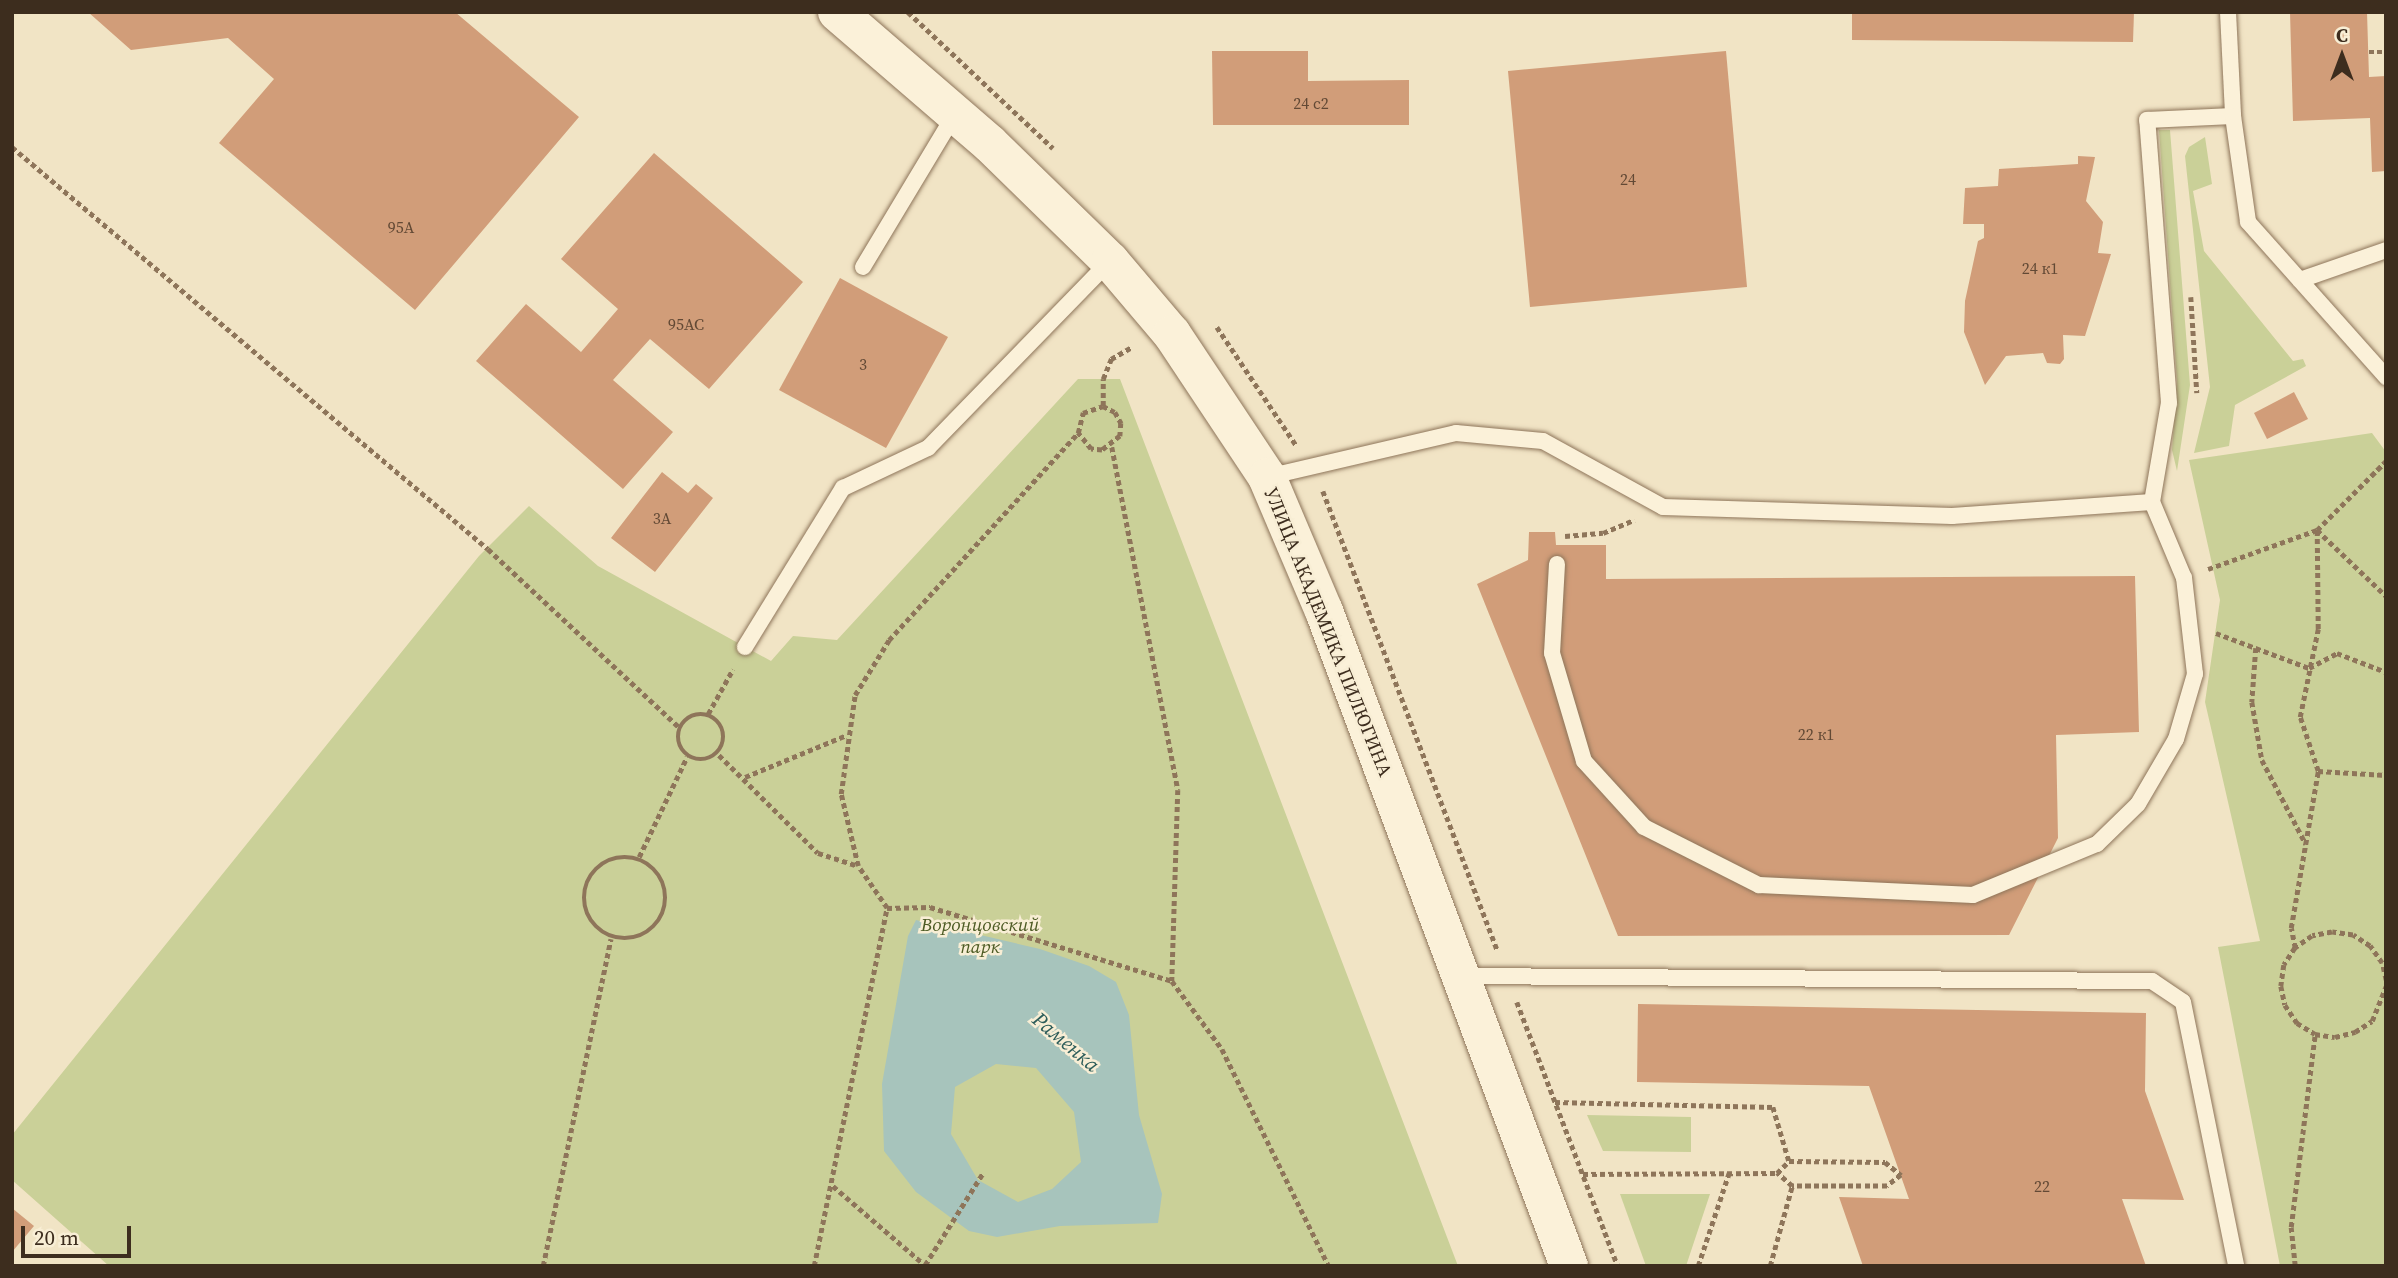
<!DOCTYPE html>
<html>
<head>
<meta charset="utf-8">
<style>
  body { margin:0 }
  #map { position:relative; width:2398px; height:1278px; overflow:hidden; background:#f1e4c5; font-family:"Source Serif 4",serif }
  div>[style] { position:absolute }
  .green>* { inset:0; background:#cad098 }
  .water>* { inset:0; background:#a7c4bc }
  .building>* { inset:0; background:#d19d79 }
  .path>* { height:4.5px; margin-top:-2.25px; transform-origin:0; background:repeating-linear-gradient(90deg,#8e755a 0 5px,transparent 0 8.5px) }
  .path>.ring { margin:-2.25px; padding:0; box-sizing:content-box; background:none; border:4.5px solid #8e755a; border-radius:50% }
  .roads { filter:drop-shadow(0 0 2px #8e755a) drop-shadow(0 0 2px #8e755a) }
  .service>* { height:16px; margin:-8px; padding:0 8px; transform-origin:8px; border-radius:8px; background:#fbf1d9 }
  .tertiary>* { height:38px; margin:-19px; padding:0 19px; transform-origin:19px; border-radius:19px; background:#fbf1d9 }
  span { translate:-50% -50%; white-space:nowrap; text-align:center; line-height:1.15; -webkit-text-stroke:5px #f8eed5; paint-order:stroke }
  .number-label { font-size:16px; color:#624935 }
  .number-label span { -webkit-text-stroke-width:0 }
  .street-label { font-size:19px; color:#3d2d1e }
  .park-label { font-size:19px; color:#4d5b24; font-style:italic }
  .water-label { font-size:21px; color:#2d5d5a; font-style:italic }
  .frame { position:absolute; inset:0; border:14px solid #3d2d1e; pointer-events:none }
  .north { position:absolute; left:2307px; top:21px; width:70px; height:70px; -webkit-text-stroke:5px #f8eed5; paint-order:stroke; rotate:0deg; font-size:19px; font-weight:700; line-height:28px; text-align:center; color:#3d2d1e }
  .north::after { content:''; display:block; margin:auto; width:24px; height:32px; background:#3d2d1e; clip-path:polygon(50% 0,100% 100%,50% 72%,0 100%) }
  .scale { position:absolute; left:21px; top:1226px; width:110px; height:32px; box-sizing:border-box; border:4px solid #3d2d1e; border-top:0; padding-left:9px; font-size:21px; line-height:24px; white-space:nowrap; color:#3d2d1e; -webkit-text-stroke:5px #f8eed5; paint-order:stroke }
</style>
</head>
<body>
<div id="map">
  <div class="green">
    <i style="clip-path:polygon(2159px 130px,2170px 130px,2190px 385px,2177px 471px,2172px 450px,2177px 381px)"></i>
    <i style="clip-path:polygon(2205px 137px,2212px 184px,2193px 191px,2204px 251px,2293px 361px,2303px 359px,2306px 366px,2235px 405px,2229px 446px,2194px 453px,2210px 387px,2185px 156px,2189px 147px)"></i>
    <i style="clip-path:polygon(1078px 379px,1120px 379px,1458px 1266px,109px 1266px,12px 1180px,12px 1135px,479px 556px,529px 506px,598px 566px,771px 661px,793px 636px,837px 640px)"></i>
    <i style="clip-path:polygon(2372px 433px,2386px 452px,2386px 1266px,2280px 1266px,2218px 947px,2260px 941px,2205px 702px,2220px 600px,2189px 460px)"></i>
    <i style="clip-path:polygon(1587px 1115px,1691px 1117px,1691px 1152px,1603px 1151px)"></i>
    <i style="clip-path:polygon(1620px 1194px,1710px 1194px,1686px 1266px,1646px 1266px)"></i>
  </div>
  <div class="water">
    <i style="clip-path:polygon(evenodd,916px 920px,1040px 949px,1089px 966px,1116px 982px,1129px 1015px,1139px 1115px,1162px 1194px,1158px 1223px,1060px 1226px,997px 1237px,969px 1231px,916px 1192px,884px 1151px,882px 1084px,908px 936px,916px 920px,996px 1064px,1036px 1068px,1074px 1112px,1081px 1162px,1052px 1189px,1018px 1202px,978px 1180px,951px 1134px,955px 1087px,996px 1064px)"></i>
  </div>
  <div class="building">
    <i style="clip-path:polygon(88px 12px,455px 12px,579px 117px,415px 310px,219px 143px,274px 79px,228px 38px,131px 50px)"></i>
    <i style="clip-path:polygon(1852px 12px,2134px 12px,2133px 42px,1852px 40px)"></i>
    <i style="clip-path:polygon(2290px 12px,2367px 12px,2369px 77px,2386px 76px,2386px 171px,2372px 172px,2370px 118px,2293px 121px)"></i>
    <i style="clip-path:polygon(1212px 51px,1308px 51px,1308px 81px,1409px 80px,1409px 125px,1213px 125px)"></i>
    <i style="clip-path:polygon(1726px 51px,1747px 287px,1530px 307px,1508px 71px)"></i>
    <i style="clip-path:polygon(654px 153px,803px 282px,709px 389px,650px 339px,613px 380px,673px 432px,623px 489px,476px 361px,526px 304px,581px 352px,618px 309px,561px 259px)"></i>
    <i style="clip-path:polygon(2078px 156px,2095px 157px,2086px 201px,2103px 222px,2098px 253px,2111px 254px,2085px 336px,2063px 335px,2064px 359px,2060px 364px,2047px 363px,2043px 353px,2006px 356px,1985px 385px,1964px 332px,1965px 301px,1978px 241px,1984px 238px,1984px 224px,1963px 224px,1965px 188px,1998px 186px,1999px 169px,2078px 164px)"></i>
    <i style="clip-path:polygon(840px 278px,948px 337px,886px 448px,779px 390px)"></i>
    <i style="clip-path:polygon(2294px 392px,2308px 419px,2267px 439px,2254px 413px)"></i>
    <i style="clip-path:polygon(662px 472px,688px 493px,696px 484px,713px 498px,655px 572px,611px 538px)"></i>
    <i style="clip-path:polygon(1529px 532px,1555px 532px,1556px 545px,1606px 545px,1606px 579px,2135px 576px,2139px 732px,2056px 735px,2058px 838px,2009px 935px,1618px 936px,1477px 584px,1528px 560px)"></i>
    <i style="clip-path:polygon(1638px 1004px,2146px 1013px,2145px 1091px,2184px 1200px,2122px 1199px,2146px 1266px,1863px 1266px,1839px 1197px,1909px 1199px,1869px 1086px,1637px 1082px)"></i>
    <i style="clip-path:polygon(12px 1208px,34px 1226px,12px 1252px)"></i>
  </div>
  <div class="path">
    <i style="left:908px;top:12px;width:199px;rotate:43.2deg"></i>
    <i style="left:2369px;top:52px;width:17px"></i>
    <i style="left:12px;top:147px;width:623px;rotate:40.18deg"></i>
    <i style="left:488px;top:549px;width:261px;rotate:43deg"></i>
    <i style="left:2191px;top:297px;width:96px;rotate:86.4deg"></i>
    <i style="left:1217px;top:327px;width:142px;rotate:56.2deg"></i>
    <i style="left:1103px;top:406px;width:27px;rotate:-90deg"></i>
    <i style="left:1103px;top:379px;width:22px;rotate:-68deg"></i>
    <i style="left:1111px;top:359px;width:24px;rotate:-30deg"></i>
    <i style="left:1112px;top:447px;width:349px;rotate:79.1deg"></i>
    <i style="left:1178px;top:790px;width:191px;rotate:91.8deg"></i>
    <i style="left:1323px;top:491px;width:492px;rotate:69.2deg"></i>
    <i style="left:2317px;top:530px;width:95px;rotate:43.7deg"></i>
    <i style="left:1565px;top:536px;width:38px;rotate:-5deg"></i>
    <i style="left:1603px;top:533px;width:34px;rotate:-23deg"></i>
    <i style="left:2208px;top:569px;width:116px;rotate:-19.7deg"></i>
    <i style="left:2317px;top:530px;width:98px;rotate:-45deg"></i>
    <i style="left:2216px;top:633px;width:99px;rotate:20.6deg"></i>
    <i style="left:2309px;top:668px;width:32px;rotate:-28deg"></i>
    <i style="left:2337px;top:653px;width:53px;rotate:21.2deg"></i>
    <i style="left:2256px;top:648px;width:54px;rotate:94.2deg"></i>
    <i style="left:2252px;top:702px;width:59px;rotate:80.2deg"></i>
    <i style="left:2262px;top:760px;width:95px;rotate:62.4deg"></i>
    <i class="ring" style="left:678px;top:714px;width:41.5px;height:41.5px"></i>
    <i style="left:708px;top:714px;width:51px;rotate:-60.9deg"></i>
    <i style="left:719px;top:755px;width:139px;rotate:44.7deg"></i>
    <i style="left:818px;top:853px;width:42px;rotate:18deg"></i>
    <i style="left:2318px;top:771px;width:68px;rotate:3.4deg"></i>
    <i style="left:745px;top:777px;width:110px;rotate:-22.4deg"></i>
    <i style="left:639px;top:857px;width:111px;rotate:-64.4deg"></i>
    <i class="ring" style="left:584px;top:857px;width:77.5px;height:77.5px"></i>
    <i style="left:887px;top:908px;width:43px;rotate:-1.3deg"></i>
    <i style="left:930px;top:907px;width:253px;rotate:17deg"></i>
    <i style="left:1172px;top:981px;width:84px;rotate:53.7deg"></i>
    <i style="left:1222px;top:1049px;width:242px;rotate:63.8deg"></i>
    <i style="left:2295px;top:948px;width:20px;rotate:-101deg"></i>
    <i style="left:2291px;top:928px;width:159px;rotate:-80.2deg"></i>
    <i style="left:2318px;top:771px;width:57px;rotate:-108.4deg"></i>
    <i style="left:2300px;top:717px;width:90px;rotate:-78.4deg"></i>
    <i style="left:2318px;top:629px;width:99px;rotate:-90.6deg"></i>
    <i style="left:2386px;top:980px;width:17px;rotate:-103deg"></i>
    <i style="left:2382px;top:963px;width:21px;rotate:-125deg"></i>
    <i style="left:2370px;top:946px;width:20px;rotate:-147deg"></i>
    <i style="left:2353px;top:935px;width:21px;rotate:-172deg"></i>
    <i style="left:2332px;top:932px;width:20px;rotate:169deg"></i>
    <i style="left:2312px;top:936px;width:21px;rotate:145deg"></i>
    <i style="left:2295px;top:948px;width:20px;rotate:123deg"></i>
    <i style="left:2284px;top:965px;width:21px;rotate:98deg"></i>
    <i style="left:2281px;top:986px;width:19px;rotate:78deg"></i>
    <i style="left:2285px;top:1005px;width:22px;rotate:56deg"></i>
    <i style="left:2297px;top:1023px;width:21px;rotate:31deg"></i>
    <i style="left:2315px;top:1034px;width:20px;rotate:9deg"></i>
    <i style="left:2335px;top:1037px;width:21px;rotate:-14deg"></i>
    <i style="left:2355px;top:1032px;width:20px;rotate:-33deg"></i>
    <i style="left:2372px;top:1021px;width:37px;rotate:-68deg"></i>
    <i style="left:1517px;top:1002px;width:283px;rotate:69.1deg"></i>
    <i style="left:1555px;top:1102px;width:218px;rotate:1.3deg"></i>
    <i style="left:1773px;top:1107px;width:56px;rotate:73.5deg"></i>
    <i style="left:1583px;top:1174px;width:194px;rotate:-0.3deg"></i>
    <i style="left:1777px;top:1173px;width:17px;rotate:-45deg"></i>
    <i style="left:1789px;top:1161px;width:96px;rotate:0.6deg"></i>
    <i style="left:1885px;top:1162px;width:21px;rotate:39deg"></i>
    <i style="left:1901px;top:1175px;width:18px;rotate:142deg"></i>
    <i style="left:1887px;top:1186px;width:95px;rotate:180deg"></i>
    <i style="left:833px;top:1186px;width:123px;rotate:40.7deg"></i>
    <i style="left:925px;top:1265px;width:109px;rotate:-57.8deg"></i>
    <i style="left:543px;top:1266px;width:334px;rotate:-78.3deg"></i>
    <i style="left:814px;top:1266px;width:365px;rotate:-78.5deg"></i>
    <i style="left:887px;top:908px;width:51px;rotate:-124.6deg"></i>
    <i style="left:858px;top:866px;width:74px;rotate:-103.3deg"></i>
    <i style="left:841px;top:794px;width:100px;rotate:-82deg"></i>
    <i style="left:855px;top:695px;width:65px;rotate:-58.3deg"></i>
    <i style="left:889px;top:640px;width:280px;rotate:-47.6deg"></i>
    <i style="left:1078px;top:433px;width:21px;rotate:-76deg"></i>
    <i style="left:1083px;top:413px;width:21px;rotate:-19deg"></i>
    <i style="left:1103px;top:406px;width:13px;rotate:27deg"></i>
    <i style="left:1115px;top:412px;width:13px;rotate:61deg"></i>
    <i style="left:1121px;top:423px;width:13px;rotate:94deg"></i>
    <i style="left:1120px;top:436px;width:23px;rotate:142deg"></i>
    <i style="left:1102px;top:450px;width:11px;rotate:-175deg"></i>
    <i style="left:1091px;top:449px;width:21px;rotate:-129deg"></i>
    <i style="left:1698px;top:1266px;width:98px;rotate:-71.6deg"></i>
    <i style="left:1770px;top:1266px;width:83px;rotate:-74.6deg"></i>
    <i style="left:1792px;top:1186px;width:20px;rotate:-139deg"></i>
    <i style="left:2295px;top:1266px;width:39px;rotate:-96deg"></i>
    <i style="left:2291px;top:1227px;width:194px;rotate:-82.9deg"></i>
  </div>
  <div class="roads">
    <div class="service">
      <i style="left:2228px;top:12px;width:104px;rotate:87.2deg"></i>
      <i style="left:863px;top:267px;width:179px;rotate:-59deg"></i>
      <i style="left:2300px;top:280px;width:91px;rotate:-19.2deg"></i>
      <i style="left:1267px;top:477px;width:194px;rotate:-13.1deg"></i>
      <i style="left:1456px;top:433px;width:87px;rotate:5.3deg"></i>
      <i style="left:1543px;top:441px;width:137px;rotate:28.8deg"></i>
      <i style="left:1663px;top:507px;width:289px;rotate:1.8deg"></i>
      <i style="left:1952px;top:516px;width:200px;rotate:-4deg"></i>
      <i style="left:1557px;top:564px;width:89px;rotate:93.2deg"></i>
      <i style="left:1552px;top:653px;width:113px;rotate:73.5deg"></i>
      <i style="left:1584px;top:761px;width:89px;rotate:47.7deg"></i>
      <i style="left:1644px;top:827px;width:129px;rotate:26.8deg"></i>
      <i style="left:1759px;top:885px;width:214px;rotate:2.7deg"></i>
      <i style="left:1973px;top:895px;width:134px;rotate:-22.4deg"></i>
      <i style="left:2097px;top:844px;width:57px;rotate:-44.3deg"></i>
      <i style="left:2138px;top:804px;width:75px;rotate:-59.7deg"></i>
      <i style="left:2176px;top:739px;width:68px;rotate:-73.7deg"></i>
      <i style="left:2195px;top:674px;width:97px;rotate:-96.5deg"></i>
      <i style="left:2184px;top:578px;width:82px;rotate:-112.8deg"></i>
      <i style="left:2152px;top:502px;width:100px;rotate:-80.3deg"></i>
      <i style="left:2169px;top:403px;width:284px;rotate:-94.4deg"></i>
      <i style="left:2147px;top:120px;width:86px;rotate:-2.7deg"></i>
      <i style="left:2233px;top:116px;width:107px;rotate:81.9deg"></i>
      <i style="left:2248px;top:222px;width:208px;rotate:48.3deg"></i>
      <i style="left:745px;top:647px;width:187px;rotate:-58.4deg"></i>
      <i style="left:843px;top:488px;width:94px;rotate:-25.2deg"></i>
      <i style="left:928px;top:448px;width:261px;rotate:-45.8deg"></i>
      <i style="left:1462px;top:976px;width:690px;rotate:0.42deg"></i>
      <i style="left:2152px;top:981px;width:37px;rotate:34deg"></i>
      <i style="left:2183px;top:1002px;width:269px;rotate:78.6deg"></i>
    </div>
    <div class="tertiary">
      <i style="left:837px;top:12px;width:202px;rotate:40.8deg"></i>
      <i style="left:990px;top:144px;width:168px;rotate:44.3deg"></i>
      <i style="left:1110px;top:261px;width:96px;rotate:49.7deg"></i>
      <i style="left:1172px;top:334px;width:172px;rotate:56.4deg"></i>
      <i style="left:1267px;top:477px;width:146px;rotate:67deg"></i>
      <i style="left:1324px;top:611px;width:699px;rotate:69.49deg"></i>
    </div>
  </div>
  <div class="number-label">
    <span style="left:1311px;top:103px">24 с2</span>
    <span style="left:1628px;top:179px">24</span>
    <span style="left:401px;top:227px">95А</span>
    <span style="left:2040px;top:268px">24 к1</span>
    <span style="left:686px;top:324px">95АС</span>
    <span style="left:863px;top:364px">3</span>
    <span style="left:662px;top:518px">3А</span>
    <span style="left:1816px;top:734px">22 к1</span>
    <span style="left:2042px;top:1186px">22</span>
  </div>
  <div class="street-label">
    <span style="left:1328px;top:632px;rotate:68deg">УЛИЦА АКАДЕМИКА ПИЛЮГИНА</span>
  </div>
  <div class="park-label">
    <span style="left:980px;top:936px">Воронцовский<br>парк</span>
  </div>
  <div class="water-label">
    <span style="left:1066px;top:1042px;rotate:40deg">Раменка</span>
  </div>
  <div class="frame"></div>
  <div class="north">С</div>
  <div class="scale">20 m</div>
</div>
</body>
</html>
